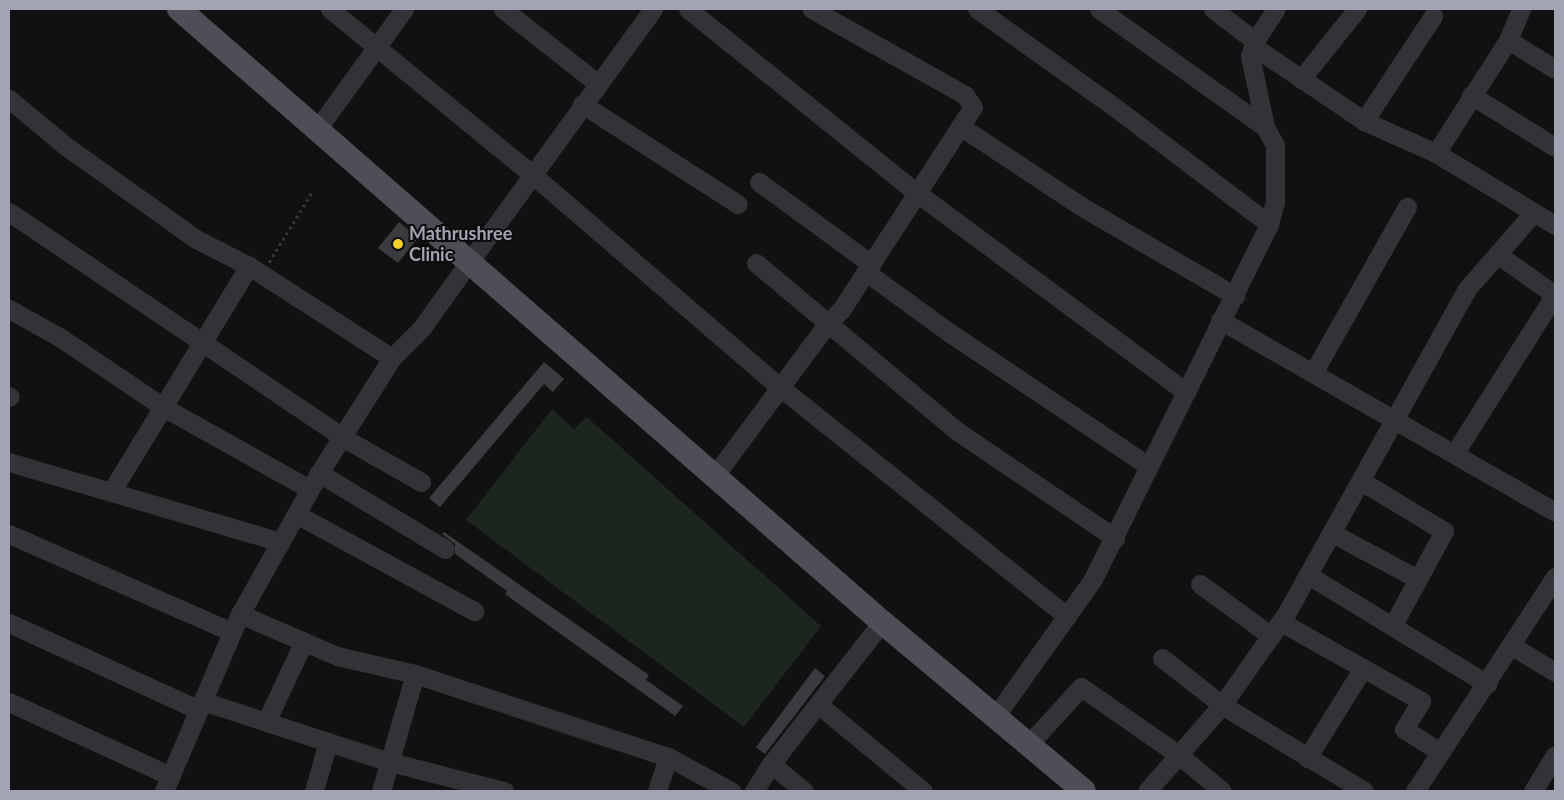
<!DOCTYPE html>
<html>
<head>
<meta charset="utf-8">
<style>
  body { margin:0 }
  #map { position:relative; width:1564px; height:800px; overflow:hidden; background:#111112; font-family:Lato,sans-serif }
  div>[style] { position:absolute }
  .green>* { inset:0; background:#1d251f }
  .building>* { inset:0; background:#3b3b3f }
  .path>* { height:2.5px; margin-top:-1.25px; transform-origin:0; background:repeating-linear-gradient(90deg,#38383e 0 2.5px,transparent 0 6.5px) }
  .minor>* { height:19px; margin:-9.5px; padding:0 9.5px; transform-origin:9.5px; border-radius:9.5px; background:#323237 }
  .major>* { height:24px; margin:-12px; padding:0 12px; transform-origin:12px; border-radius:12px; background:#4e4e56 }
  .dots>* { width:14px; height:14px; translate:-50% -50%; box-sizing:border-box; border:2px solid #0c0c0d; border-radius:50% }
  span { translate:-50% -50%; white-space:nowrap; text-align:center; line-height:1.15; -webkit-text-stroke:4px #0c0c0d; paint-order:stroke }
  .poi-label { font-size:18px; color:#a2a4b3; font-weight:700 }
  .left { translate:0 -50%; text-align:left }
  .frame { position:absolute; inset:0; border:10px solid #a2a4b3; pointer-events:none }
</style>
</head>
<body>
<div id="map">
  <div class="green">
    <i style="clip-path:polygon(552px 409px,574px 429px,587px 417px,821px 626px,744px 727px,466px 520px)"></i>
  </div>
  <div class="building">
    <i style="clip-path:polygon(399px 222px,418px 238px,398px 263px,378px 248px)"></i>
    <i style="clip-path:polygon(544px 362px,564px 379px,553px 392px,544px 384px,440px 507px,429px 498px)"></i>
    <i style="clip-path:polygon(444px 532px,649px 675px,646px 680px,683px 706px,675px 716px,505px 594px,507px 591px,455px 554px,455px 544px,442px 534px)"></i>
    <i style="clip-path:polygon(815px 668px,825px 676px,765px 754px,756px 747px)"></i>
  </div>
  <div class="path">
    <i style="left:269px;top:262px;width:82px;rotate:-58.4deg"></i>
  </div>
  <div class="minor">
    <i style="left:330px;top:9px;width:262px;rotate:39.3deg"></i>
    <i style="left:533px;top:175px;width:327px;rotate:40.7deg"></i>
    <i style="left:781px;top:388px;width:366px;rotate:38.6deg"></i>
    <i style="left:503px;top:9px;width:120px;rotate:38.2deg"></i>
    <i style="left:688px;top:9px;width:289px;rotate:38.8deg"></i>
    <i style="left:913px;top:190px;width:340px;rotate:36.5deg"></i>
    <i style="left:977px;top:9px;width:172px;rotate:35.5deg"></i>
    <i style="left:1117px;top:109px;width:191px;rotate:37.1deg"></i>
    <i style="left:1099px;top:9px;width:204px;rotate:35.4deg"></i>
    <i style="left:1213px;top:9px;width:53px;rotate:37.3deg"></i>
    <i style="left:1508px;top:40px;width:55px;rotate:31.7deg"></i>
    <i style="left:1253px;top:46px;width:134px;rotate:34deg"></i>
    <i style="left:1364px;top:121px;width:79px;rotate:24deg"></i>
    <i style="left:1436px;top:153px;width:139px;rotate:31.2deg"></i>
    <i style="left:1301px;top:79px;width:90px;rotate:-51.3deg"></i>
    <i style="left:1471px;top:95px;width:99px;rotate:31.8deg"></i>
    <i style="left:9px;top:99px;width:75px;rotate:39.6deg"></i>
    <i style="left:67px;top:147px;width:158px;rotate:35.5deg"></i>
    <i style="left:196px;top:239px;width:59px;rotate:27deg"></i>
    <i style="left:249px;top:266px;width:170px;rotate:32.8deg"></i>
    <i style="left:582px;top:104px;width:185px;rotate:32.7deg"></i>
    <i style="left:1364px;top:121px;width:126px;rotate:-56.7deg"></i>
    <i style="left:318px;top:128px;width:147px;rotate:-54.1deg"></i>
    <i style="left:963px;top:128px;width:145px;rotate:33.5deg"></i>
    <i style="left:1084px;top:208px;width:175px;rotate:30.2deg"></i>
    <i style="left:1436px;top:153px;width:134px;rotate:-57.5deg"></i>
    <i style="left:1508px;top:40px;width:34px;rotate:-67deg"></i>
    <i style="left:759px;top:182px;width:139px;rotate:36.2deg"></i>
    <i style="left:9px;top:212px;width:402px;rotate:34deg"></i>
    <i style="left:342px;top:437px;width:91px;rotate:29.7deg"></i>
    <i style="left:1497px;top:254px;width:71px;rotate:35.3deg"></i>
    <i style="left:470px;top:261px;width:311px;rotate:-54deg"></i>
    <i style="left:756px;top:263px;width:262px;rotate:39.9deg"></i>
    <i style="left:957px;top:431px;width:191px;rotate:34.1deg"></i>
    <i style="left:866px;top:272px;width:104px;rotate:36deg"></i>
    <i style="left:950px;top:333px;width:237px;rotate:33.8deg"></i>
    <i style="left:9px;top:309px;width:60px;rotate:29.1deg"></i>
    <i style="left:61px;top:338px;width:123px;rotate:34.1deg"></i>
    <i style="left:163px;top:407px;width:168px;rotate:29.2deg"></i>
    <i style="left:1220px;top:320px;width:386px;rotate:29.8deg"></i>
    <i style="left:1313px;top:373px;width:191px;rotate:-60.5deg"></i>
    <i style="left:9px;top:396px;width:1px;rotate:45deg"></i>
    <i style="left:1454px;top:454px;width:189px;rotate:-57.7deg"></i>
    <i style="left:9px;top:462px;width:283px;rotate:16.4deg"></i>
    <i style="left:319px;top:473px;width:147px;rotate:31.1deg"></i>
    <i style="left:715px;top:475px;width:189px;rotate:-53.4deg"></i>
    <i style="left:828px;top:323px;width:18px;rotate:-45deg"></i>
    <i style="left:841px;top:310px;width:242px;rotate:-57deg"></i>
    <i style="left:973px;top:107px;width:14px;rotate:-124deg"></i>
    <i style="left:965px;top:95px;width:176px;rotate:-150.7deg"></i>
    <i style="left:1361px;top:481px;width:97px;rotate:31.1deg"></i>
    <i style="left:1444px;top:531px;width:107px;rotate:118.5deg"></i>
    <i style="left:111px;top:492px;width:265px;rotate:-58.6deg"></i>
    <i style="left:296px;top:514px;width:203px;rotate:28.6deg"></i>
    <i style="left:1332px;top:533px;width:95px;rotate:28.2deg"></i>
    <i style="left:9px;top:534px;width:244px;rotate:23.7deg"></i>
    <i style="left:1308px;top:575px;width:210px;rotate:31.3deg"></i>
    <i style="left:1200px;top:584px;width:88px;rotate:36.2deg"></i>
    <i style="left:240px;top:614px;width:106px;rotate:23.4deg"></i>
    <i style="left:337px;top:656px;width:80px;rotate:13deg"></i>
    <i style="left:415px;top:674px;width:266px;rotate:18.2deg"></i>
    <i style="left:668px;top:757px;width:72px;rotate:28.4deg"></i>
    <i style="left:1281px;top:622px;width:161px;rotate:29.4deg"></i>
    <i style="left:1421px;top:701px;width:33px;rotate:121deg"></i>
    <i style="left:1404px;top:729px;width:43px;rotate:32.6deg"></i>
    <i style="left:9px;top:623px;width:209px;rotate:24.6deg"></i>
    <i style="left:1512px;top:646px;width:50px;rotate:31.2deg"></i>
    <i style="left:1162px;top:658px;width:76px;rotate:38.1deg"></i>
    <i style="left:1222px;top:705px;width:166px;rotate:31.2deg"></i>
    <i style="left:202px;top:701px;width:198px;rotate:18deg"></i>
    <i style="left:390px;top:762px;width:118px;rotate:14.3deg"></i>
    <i style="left:9px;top:702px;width:178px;rotate:24.6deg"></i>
    <i style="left:819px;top:705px;width:135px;rotate:39.6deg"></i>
    <i style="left:994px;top:718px;width:171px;rotate:-54.5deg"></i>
    <i style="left:1093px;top:579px;width:396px;rotate:-63.6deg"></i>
    <i style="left:1269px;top:224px;width:24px;rotate:-75deg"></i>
    <i style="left:1275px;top:201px;width:56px;rotate:-90deg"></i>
    <i style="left:1275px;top:145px;width:21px;rotate:-119deg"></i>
    <i style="left:1265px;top:127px;width:73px;rotate:-101.9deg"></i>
    <i style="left:1250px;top:56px;width:16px;rotate:-72deg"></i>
    <i style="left:1255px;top:41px;width:38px;rotate:-57deg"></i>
    <i style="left:266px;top:722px;width:89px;rotate:-64.9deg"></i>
    <i style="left:1029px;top:744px;width:77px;rotate:-47.6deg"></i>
    <i style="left:1081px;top:687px;width:119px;rotate:34.8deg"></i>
    <i style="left:1179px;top:755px;width:56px;rotate:39.9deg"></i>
    <i style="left:1307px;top:758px;width:106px;rotate:-58.1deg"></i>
    <i style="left:771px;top:764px;width:43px;rotate:39.3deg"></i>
    <i style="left:164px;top:791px;width:193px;rotate:-66.8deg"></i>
    <i style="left:240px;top:614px;width:162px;rotate:-60.7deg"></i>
    <i style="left:319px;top:473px;width:136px;rotate:-57.6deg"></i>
    <i style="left:392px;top:358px;width:41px;rotate:-45deg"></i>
    <i style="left:421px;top:329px;width:74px;rotate:-54.4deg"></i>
    <i style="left:314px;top:791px;width:51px;rotate:-74.1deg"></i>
    <i style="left:381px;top:791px;width:122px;rotate:-73.8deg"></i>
    <i style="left:657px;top:791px;width:36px;rotate:-72deg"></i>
    <i style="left:754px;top:791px;width:32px;rotate:-58deg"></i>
    <i style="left:771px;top:764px;width:169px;rotate:-52deg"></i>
    <i style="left:1147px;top:791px;width:114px;rotate:-48.9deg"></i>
    <i style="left:1222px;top:705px;width:111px;rotate:-54.9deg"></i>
    <i style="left:1286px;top:614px;width:371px;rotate:-60.9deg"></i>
    <i style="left:1466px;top:290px;width:103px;rotate:-48.9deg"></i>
    <i style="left:1415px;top:791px;width:256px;rotate:-56.8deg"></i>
    <i style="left:1533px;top:791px;width:42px;rotate:-58.6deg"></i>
  </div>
  <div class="major">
    <i style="left:179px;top:9px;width:933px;rotate:41.09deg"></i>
    <i style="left:882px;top:622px;width:263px;rotate:39.9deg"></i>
  </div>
  <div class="dots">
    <i style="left:398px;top:244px;background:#efd32b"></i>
  </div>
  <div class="poi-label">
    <span class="left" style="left:409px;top:244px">Mathrushree<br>Clinic</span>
  </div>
  <div class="frame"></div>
</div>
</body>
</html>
